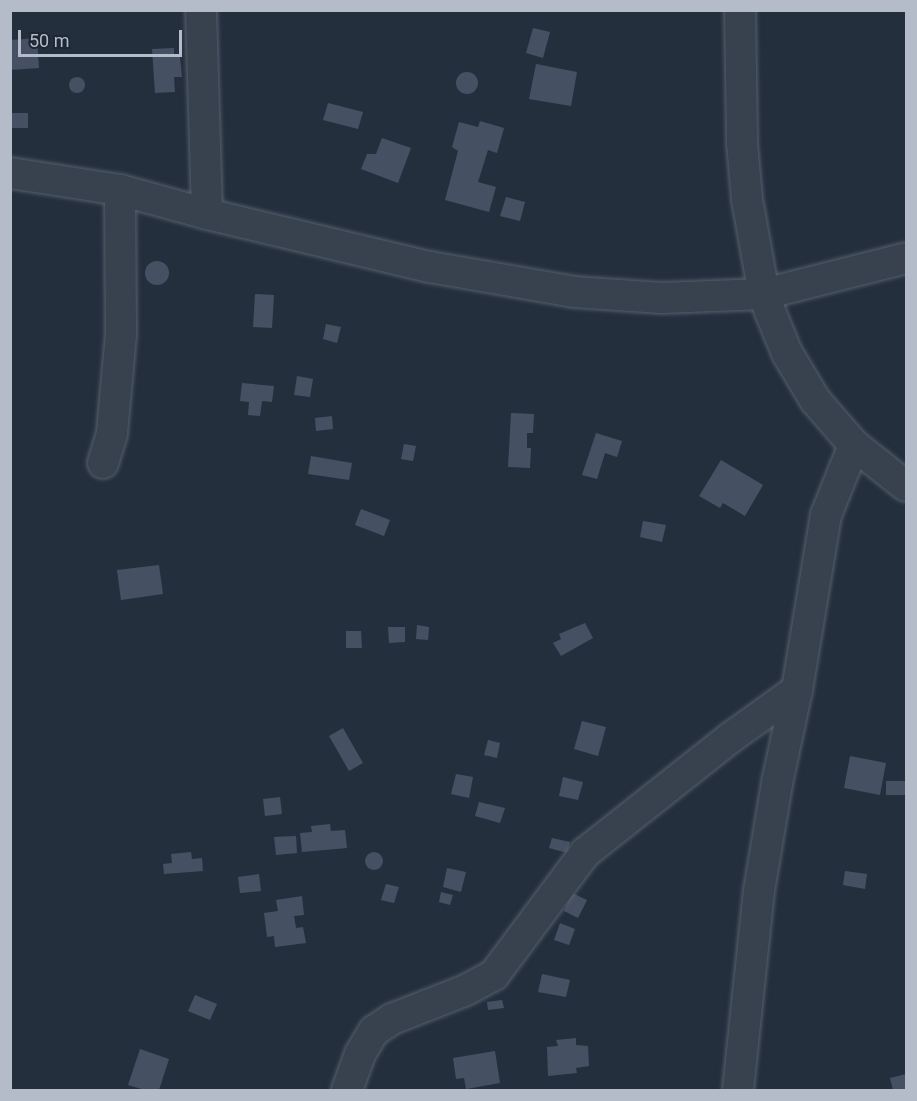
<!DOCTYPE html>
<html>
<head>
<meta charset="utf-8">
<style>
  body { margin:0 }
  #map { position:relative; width:917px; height:1101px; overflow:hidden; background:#242f3e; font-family:Roboto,sans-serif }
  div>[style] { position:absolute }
  .building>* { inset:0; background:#455162 }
  .round { border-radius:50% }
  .roads { filter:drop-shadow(0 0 2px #565f6c) drop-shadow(0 0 2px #565f6c) }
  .minor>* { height:30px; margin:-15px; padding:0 15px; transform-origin:15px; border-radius:15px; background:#38414e }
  span { translate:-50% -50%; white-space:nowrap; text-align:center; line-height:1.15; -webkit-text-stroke:5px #1d2633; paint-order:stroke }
  .frame { position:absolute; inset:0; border:12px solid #b4bcc9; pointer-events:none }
  .scale { position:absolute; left:18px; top:30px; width:164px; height:27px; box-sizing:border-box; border:3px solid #b4bcc9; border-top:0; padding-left:8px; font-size:18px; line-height:21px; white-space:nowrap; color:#b4bcc9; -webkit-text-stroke:4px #1d2633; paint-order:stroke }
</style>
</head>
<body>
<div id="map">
  <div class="building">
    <i style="clip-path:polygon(533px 28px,550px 32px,543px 58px,526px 53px)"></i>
    <i style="clip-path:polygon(37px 38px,39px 68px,10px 70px,10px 40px)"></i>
    <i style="clip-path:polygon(174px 48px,174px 57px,180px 57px,182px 77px,174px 77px,175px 92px,155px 93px,152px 49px)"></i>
    <i style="clip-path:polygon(536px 64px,577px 72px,571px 106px,529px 99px)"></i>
    <i class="round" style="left:456px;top:72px;width:22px;height:22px"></i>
    <i class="round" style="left:69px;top:77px;width:16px;height:16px"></i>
    <i style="clip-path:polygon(328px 103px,363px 112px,358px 129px,323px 120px)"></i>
    <i style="clip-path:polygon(10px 113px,28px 113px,28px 128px,10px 128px)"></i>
    <i style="clip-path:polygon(480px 121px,504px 128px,497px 153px,488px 150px,478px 182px,496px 187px,489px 212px,445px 200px,458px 151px,452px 147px,459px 122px,478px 127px)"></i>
    <i style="clip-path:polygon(382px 138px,411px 148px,398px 183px,361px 169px,367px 154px,376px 154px)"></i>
    <i style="clip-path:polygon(506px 197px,525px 202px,520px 221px,500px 216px)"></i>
    <i class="round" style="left:145px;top:261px;width:24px;height:24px"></i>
    <i style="clip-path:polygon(255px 294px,274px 295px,272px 328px,253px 327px)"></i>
    <i style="clip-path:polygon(326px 324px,341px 327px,337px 343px,323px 339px)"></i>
    <i style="clip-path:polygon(297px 376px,313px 379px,310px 397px,294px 395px)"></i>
    <i style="clip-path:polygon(242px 383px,274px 386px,272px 402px,262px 401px,260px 416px,248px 415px,249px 402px,240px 401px)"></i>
    <i style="clip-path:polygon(511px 413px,534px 414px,533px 433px,527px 433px,527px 448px,531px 448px,530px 468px,508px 467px)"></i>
    <i style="clip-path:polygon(332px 416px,333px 429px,316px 431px,315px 418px)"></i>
    <i style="clip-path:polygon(596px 433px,622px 441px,617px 457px,605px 453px,597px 479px,582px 475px)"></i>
    <i style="clip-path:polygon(404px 444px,416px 446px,413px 461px,401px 459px)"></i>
    <i style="clip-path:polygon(311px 456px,352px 463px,349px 480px,308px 474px)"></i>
    <i style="clip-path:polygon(721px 460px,763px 485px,745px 516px,723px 503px,720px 508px,699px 496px)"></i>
    <i style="clip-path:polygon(361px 509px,390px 520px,384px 536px,355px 525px)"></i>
    <i style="clip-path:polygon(643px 521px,666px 525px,662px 542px,640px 537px)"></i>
    <i style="clip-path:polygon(159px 565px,163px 594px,121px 600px,117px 570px)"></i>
    <i style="clip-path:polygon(585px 623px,593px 638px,561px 656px,553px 643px,561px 639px,559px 634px)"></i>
    <i style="clip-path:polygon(417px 625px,429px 627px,428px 640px,416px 639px)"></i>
    <i style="clip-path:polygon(388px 627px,405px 627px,405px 642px,389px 643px)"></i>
    <i style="clip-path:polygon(346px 631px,361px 631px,362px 648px,346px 648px)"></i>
    <i style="clip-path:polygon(582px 721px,606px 727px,598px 756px,574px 749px)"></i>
    <i style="clip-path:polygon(343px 728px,363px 763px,349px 771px,329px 736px)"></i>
    <i style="clip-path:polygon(488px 740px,500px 743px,497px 758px,484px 755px)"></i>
    <i style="clip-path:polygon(850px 756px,886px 763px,880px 795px,844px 788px)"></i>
    <i style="clip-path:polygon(456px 774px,473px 777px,469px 798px,451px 794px)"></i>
    <i style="clip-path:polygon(563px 777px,583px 782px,578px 800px,559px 796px)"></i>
    <i style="clip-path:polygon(886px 781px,906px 781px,906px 795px,886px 795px)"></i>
    <i style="clip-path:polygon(280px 797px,282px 814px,265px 816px,263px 799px)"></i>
    <i style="clip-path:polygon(479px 802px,505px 808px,500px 823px,475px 816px)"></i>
    <i style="clip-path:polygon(330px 824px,331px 831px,345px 830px,347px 848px,302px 852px,300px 833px,312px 832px,311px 826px)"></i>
    <i style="clip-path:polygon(296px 836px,297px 853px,276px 855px,274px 837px)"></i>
    <i style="clip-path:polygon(552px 838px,570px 842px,567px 853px,549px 848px)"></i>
    <i class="round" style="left:365px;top:852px;width:18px;height:18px"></i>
    <i style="clip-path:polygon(191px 852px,192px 859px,202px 858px,203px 871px,164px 874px,163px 864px,172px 863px,171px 854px)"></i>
    <i style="clip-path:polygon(447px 868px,466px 872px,461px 892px,443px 887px)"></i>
    <i style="clip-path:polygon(845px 871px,867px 874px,865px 889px,843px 885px)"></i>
    <i style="clip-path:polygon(259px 874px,261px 891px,240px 893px,238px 877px)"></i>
    <i style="clip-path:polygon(386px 884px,399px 887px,394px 903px,381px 900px)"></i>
    <i style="clip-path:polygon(441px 892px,453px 895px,450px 905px,439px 902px)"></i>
    <i style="clip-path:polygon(572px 893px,587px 900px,578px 918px,564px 911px)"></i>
    <i style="clip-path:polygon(302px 896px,304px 915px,294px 916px,296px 928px,303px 927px,306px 943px,275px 947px,274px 936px,267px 937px,264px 913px,278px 911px,276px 900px)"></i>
    <i style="clip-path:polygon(560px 923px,575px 929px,569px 945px,554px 940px)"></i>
    <i style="clip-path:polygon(542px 974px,570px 980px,566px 997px,538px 992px)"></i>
    <i style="clip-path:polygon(195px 995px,217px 1004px,210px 1020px,188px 1011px)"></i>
    <i style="clip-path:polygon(502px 1000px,504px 1008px,488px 1010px,487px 1002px)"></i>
    <i style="clip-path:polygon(576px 1038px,576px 1045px,588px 1046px,589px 1066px,576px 1068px,577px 1073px,548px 1076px,547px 1047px,558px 1046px,556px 1040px)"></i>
    <i style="clip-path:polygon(140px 1049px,169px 1059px,159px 1090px,145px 1090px,128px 1085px)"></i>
    <i style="clip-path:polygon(495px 1051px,500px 1083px,466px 1089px,464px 1078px,456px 1079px,453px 1058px)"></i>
    <i style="clip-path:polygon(906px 1074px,906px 1090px,893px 1090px,890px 1078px)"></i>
  </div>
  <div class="roads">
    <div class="minor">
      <i style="left:201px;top:10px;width:204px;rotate:88.3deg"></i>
      <i style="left:740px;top:10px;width:133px;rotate:89.1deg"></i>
      <i style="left:742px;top:143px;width:56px;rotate:84.9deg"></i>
      <i style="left:747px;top:199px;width:97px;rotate:79.9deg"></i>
      <i style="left:764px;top:294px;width:21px;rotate:71deg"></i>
      <i style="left:771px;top:314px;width:42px;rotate:67.7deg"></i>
      <i style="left:787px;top:353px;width:55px;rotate:59.2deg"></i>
      <i style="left:815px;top:400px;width:60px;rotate:49.1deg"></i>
      <i style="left:854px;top:445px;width:66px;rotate:38.3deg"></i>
      <i style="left:10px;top:173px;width:111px;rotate:8.8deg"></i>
      <i style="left:120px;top:190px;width:90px;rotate:15.4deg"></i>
      <i style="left:207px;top:214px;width:229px;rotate:13.4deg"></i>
      <i style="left:430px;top:267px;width:146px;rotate:9.8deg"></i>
      <i style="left:574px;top:292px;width:88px;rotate:3.9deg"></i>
      <i style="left:662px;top:298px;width:102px;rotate:-2.2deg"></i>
      <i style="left:764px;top:294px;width:146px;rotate:-14.2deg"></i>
      <i style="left:103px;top:463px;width:31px;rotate:-73deg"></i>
      <i style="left:112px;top:433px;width:99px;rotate:-84.8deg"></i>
      <i style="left:121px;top:334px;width:144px;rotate:-90.4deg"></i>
      <i style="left:347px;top:1090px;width:38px;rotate:-70deg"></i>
      <i style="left:360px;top:1054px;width:27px;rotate:-59deg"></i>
      <i style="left:374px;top:1031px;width:22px;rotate:-34deg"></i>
      <i style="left:392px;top:1019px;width:77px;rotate:-21.3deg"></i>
      <i style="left:464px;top:991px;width:34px;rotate:-28deg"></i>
      <i style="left:494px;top:975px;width:152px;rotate:-53.3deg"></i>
      <i style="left:585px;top:853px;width:185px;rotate:-38.4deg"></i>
      <i style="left:730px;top:738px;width:82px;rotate:-35.6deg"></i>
      <i style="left:738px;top:1090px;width:200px;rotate:-84deg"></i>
      <i style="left:759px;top:891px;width:109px;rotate:-80.5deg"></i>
      <i style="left:777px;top:783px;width:95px;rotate:-77.9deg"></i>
      <i style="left:797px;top:690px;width:177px;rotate:-80.6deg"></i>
      <i style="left:826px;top:515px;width:75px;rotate:-68.2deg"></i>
    </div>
  </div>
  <div class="frame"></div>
  <div class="scale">50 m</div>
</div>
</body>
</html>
